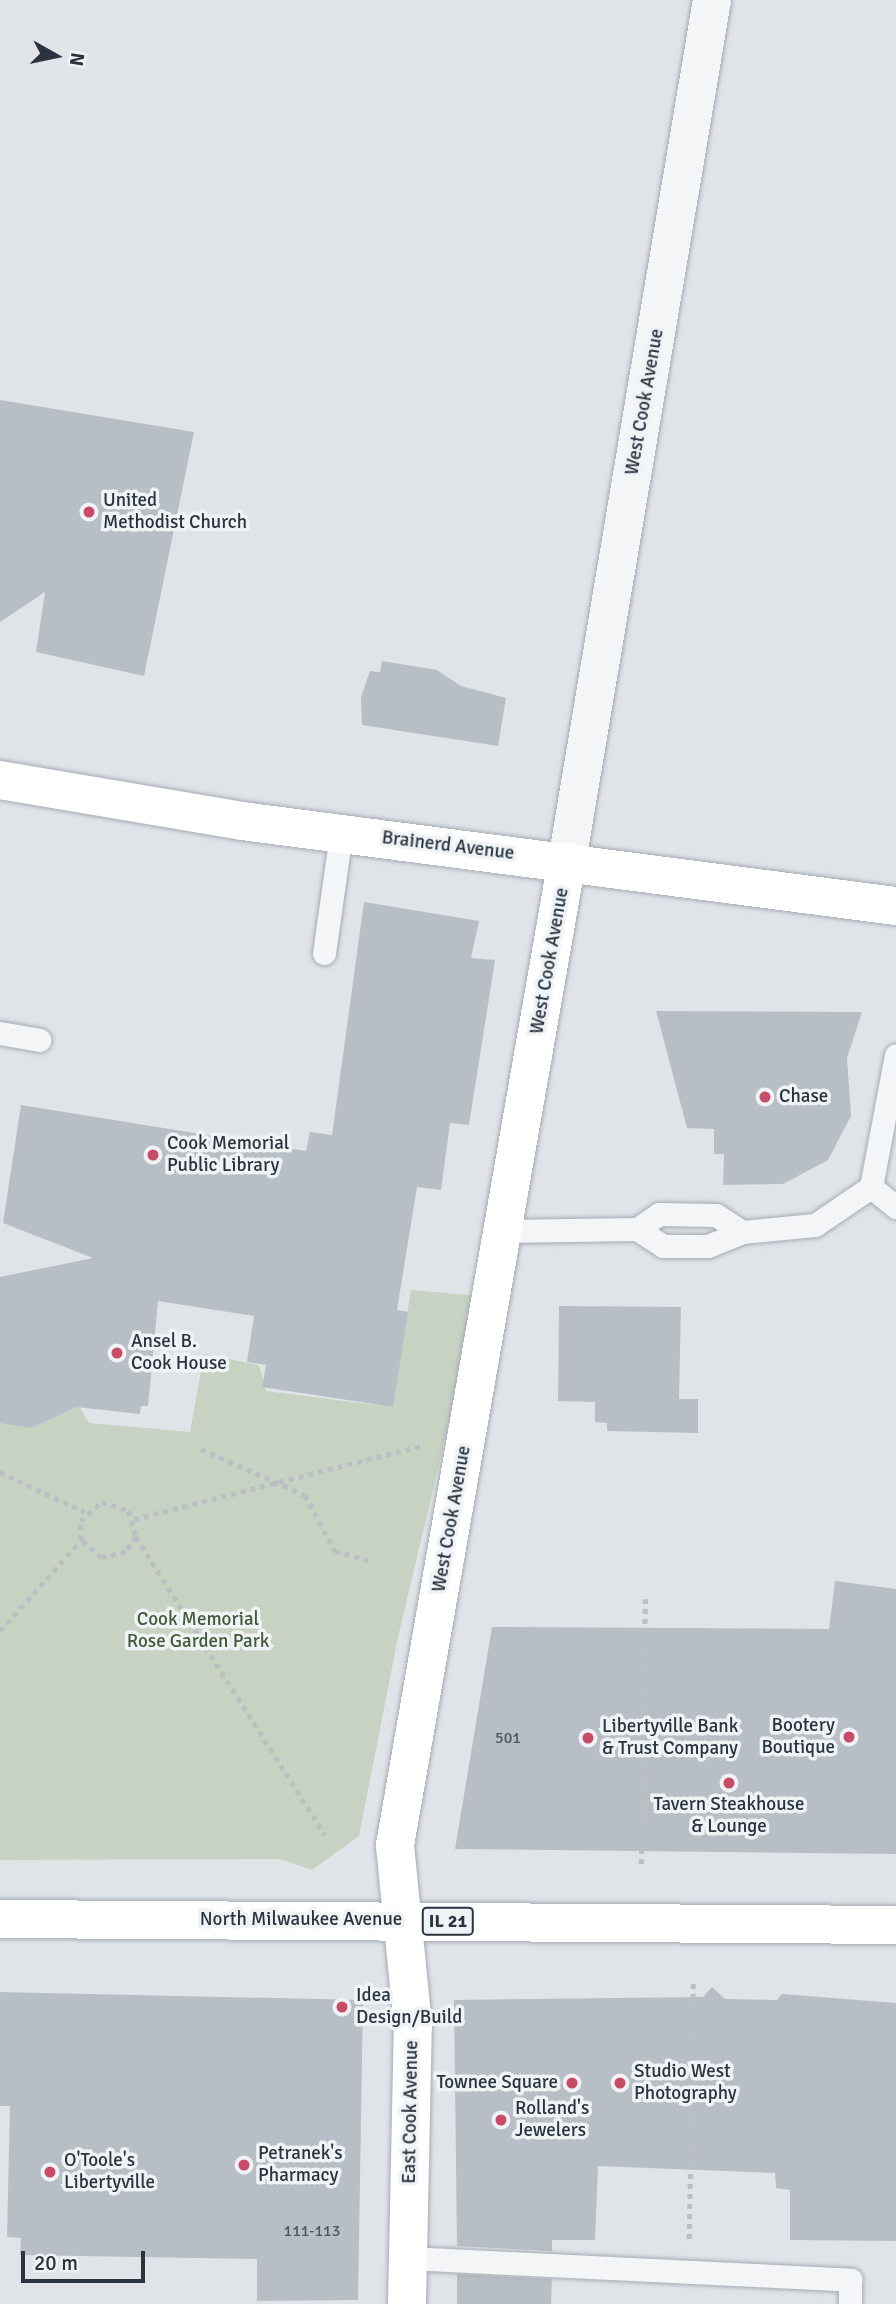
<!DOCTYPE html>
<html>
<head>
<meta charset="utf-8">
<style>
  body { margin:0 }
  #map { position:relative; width:896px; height:2304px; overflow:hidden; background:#e0e4e9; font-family:Signika,sans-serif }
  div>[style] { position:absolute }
  .green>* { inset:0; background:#c7d2c2 }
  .building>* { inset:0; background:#b8bec5 }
  .path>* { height:4.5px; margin-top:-2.25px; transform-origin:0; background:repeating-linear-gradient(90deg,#bbbfc3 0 5px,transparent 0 10px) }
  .roads { filter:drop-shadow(0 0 2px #a6abb3) drop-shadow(0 0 2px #a6abb3) }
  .lane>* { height:23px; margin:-11.5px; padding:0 11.5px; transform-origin:11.5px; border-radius:11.5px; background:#f3f5f7 }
  .street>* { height:38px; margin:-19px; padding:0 19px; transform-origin:19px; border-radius:19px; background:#f3f5f7 }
  .secondary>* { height:38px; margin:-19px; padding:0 19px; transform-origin:19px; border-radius:19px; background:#fff }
  .primary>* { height:38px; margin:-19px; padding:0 19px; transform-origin:19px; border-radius:19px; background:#fff }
  .dots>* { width:19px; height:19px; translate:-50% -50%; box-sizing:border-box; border:4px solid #f0f3f6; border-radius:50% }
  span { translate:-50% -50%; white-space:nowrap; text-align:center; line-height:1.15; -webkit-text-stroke:7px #f0f3f6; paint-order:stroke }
  .number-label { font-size:16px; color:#4e5660 }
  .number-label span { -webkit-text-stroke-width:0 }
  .shield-label span { padding:2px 5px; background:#f0f3f6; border:2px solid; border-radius:5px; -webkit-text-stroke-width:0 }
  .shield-label { font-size:18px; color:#2a333f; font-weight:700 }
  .street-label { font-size:19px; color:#2a333f }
  .poi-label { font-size:19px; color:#2a333f }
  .left { translate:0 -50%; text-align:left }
  .right { translate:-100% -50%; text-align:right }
  .park-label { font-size:19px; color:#415a37 }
  .north { position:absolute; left:21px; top:21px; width:70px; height:70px; -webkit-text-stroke:5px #f0f3f6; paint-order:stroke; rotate:99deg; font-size:19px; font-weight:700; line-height:28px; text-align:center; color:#2a333f }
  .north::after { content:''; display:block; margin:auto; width:24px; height:32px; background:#2a333f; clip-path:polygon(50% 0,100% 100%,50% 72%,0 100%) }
  .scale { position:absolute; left:21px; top:2251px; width:124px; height:32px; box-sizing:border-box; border:4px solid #2a333f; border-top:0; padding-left:9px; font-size:21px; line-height:24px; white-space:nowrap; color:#2a333f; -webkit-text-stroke:5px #f0f3f6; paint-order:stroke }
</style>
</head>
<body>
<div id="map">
  <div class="green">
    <i style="clip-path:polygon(411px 1290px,479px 1296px,398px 1637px,359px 1836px,312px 1870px,280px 1859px,0 1860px,0 1304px,21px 1310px,89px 1423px,190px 1432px,204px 1354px,259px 1365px,266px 1391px,392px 1407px)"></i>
  </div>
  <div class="building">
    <i style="clip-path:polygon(0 400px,194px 432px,144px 676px,36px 652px,45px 592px,0 622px)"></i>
    <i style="clip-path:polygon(382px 661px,437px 670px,461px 686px,506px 698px,498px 746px,362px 725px,361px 697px,370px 671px,380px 672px)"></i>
    <i style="clip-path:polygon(364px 902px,479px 921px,471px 958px,495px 960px,469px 1125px,450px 1123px,441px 1190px,417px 1187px,397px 1310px,408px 1312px,393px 1407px,262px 1387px,266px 1365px,247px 1362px,254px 1316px,158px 1301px,148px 1406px,141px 1406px,140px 1414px,76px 1407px,31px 1428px,0 1423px,0 1277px,93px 1258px,3px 1223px,21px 1105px,306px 1151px,310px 1132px,332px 1135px)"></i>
    <i style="clip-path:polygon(656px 1011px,862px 1012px,847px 1058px,851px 1116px,828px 1160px,783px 1184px,723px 1185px,724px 1154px,714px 1154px,714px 1129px,687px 1128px)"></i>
    <i style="clip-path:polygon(559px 1306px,681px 1307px,679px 1399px,698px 1399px,698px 1433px,607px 1431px,607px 1423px,595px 1422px,595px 1402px,558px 1401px)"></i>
    <i style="clip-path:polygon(835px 1581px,896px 1589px,896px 1854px,455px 1849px,492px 1627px,829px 1629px)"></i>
    <i style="clip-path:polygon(712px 1987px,725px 1999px,777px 2000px,782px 1994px,896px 2003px,896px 2241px,790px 2240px,790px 2190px,776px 2188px,775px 2173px,598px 2166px,595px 2240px,552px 2240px,552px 2251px,457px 2246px,454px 2000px,703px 1997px)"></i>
    <i style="clip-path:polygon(0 1992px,363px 2000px,358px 2300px,257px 2301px,257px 2259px,20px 2255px,21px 2238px,7px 2237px,10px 2106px,0 2106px)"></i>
    <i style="clip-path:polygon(457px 2274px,552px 2279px,551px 2304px,457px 2304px)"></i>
  </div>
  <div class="path">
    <i style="left:201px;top:1449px;width:114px;rotate:23.9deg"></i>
    <i style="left:305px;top:1495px;width:64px;rotate:61.8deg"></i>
    <i style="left:335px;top:1551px;width:35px;rotate:16deg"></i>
    <i style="left:0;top:1472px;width:94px;rotate:25.2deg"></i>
    <i style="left:134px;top:1519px;width:295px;rotate:-14.3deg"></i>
    <i style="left:136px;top:1537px;width:18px;rotate:124deg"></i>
    <i style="left:126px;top:1552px;width:26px;rotate:167deg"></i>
    <i style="left:101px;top:1558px;width:27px;rotate:-138deg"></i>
    <i style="left:81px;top:1540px;width:19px;rotate:-93deg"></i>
    <i style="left:80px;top:1521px;width:29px;rotate:-41deg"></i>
    <i style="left:102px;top:1502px;width:28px;rotate:18deg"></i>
    <i style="left:129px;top:1511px;width:27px;rotate:75deg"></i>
    <i style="left:136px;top:1537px;width:353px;rotate:57.6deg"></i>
    <i style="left:0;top:1631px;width:122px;rotate:-48.3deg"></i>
    <i style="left:641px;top:1864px;width:265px;rotate:-89.1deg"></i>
    <i style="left:689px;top:2239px;width:258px;rotate:-89.1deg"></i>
  </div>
  <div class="roads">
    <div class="lane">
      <i style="left:324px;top:953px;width:121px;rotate:-81.9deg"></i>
      <i style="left:0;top:1033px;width:40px;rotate:10deg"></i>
      <i style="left:871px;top:1187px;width:32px;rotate:39deg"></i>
      <i style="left:637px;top:1229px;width:27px;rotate:-34deg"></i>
      <i style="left:659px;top:1214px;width:57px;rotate:1deg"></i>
      <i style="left:716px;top:1215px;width:31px;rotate:33deg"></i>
      <i style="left:502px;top:1231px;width:135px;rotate:-0.8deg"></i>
      <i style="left:637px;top:1229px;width:31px;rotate:33deg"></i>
      <i style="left:663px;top:1246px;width:45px"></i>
      <i style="left:708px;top:1246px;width:37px;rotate:-22deg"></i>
      <i style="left:742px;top:1232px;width:73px;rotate:-5.5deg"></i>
      <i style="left:815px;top:1225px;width:68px;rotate:-34.2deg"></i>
      <i style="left:871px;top:1187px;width:134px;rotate:-79.3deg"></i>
      <i style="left:408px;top:2258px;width:443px;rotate:2.8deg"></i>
      <i style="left:850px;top:2280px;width:24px;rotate:90deg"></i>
    </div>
    <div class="street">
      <i style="left:567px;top:861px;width:873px;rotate:-80.44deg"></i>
    </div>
    <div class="secondary">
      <i style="left:0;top:780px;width:245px;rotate:9.6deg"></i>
      <i style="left:242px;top:821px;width:660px;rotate:7.41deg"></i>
      <i style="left:407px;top:2304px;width:278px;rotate:-88.8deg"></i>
      <i style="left:413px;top:2026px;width:182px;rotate:-95.7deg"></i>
      <i style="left:395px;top:1845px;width:999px;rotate:-80.09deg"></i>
    </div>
    <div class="primary">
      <i style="left:0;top:1919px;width:896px;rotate:0.38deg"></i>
    </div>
  </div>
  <div class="dots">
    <i style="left:89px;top:512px;background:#c84b67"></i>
    <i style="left:765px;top:1097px;background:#c84b67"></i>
    <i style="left:153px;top:1155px;background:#c84b67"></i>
    <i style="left:117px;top:1353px;background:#c84b67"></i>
    <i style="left:849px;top:1737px;background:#c84b67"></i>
    <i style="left:588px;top:1738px;background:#c84b67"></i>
    <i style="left:729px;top:1783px;background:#c84b67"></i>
    <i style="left:342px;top:2007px;background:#c84b67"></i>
    <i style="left:572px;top:2083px;background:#c84b67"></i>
    <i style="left:620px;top:2083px;background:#c84b67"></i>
    <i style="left:501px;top:2120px;background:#c84b67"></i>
    <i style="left:244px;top:2165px;background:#c84b67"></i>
    <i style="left:50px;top:2172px;background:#c84b67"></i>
  </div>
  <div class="number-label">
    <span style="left:508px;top:1738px">501</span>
    <span style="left:312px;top:2231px">111-113</span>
  </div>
  <div class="shield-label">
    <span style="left:448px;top:1921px">IL 21</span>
  </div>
  <div class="street-label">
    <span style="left:645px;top:402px;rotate:-80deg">West Cook Avenue</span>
    <span style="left:448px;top:846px;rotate:7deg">Brainerd Avenue</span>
    <span style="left:550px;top:961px;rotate:-80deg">West Cook Avenue</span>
    <span style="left:452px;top:1519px;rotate:-80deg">West Cook Avenue</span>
    <span style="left:301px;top:1920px">North Milwaukee Avenue</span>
    <span style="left:411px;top:2112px;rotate:-89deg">East Cook Avenue</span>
  </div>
  <div class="poi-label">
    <span class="left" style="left:103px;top:512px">United<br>Methodist Church</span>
    <span class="left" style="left:779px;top:1097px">Chase</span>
    <span class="left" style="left:167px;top:1155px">Cook Memorial<br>Public Library</span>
    <span class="left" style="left:131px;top:1353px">Ansel B.<br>Cook House</span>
    <span class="right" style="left:835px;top:1737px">Bootery<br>Boutique</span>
    <span class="left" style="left:602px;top:1738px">Libertyville Bank<br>&amp; Trust Company</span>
    <span style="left:729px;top:1816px">Tavern Steakhouse<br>&amp; Lounge</span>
    <span class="left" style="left:356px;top:2007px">Idea<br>Design/Build</span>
    <span class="left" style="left:634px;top:2083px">Studio West<br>Photography</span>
    <span class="right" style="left:558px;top:2083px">Townee Square</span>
    <span class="left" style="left:515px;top:2120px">Rolland's<br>Jewelers</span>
    <span class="left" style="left:258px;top:2165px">Petranek's<br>Pharmacy</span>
    <span class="left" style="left:64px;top:2172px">O'Toole's<br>Libertyville</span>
  </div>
  <div class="park-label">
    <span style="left:198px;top:1631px">Cook Memorial<br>Rose Garden Park</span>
  </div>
  <div class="north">N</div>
  <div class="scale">20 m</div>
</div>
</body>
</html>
